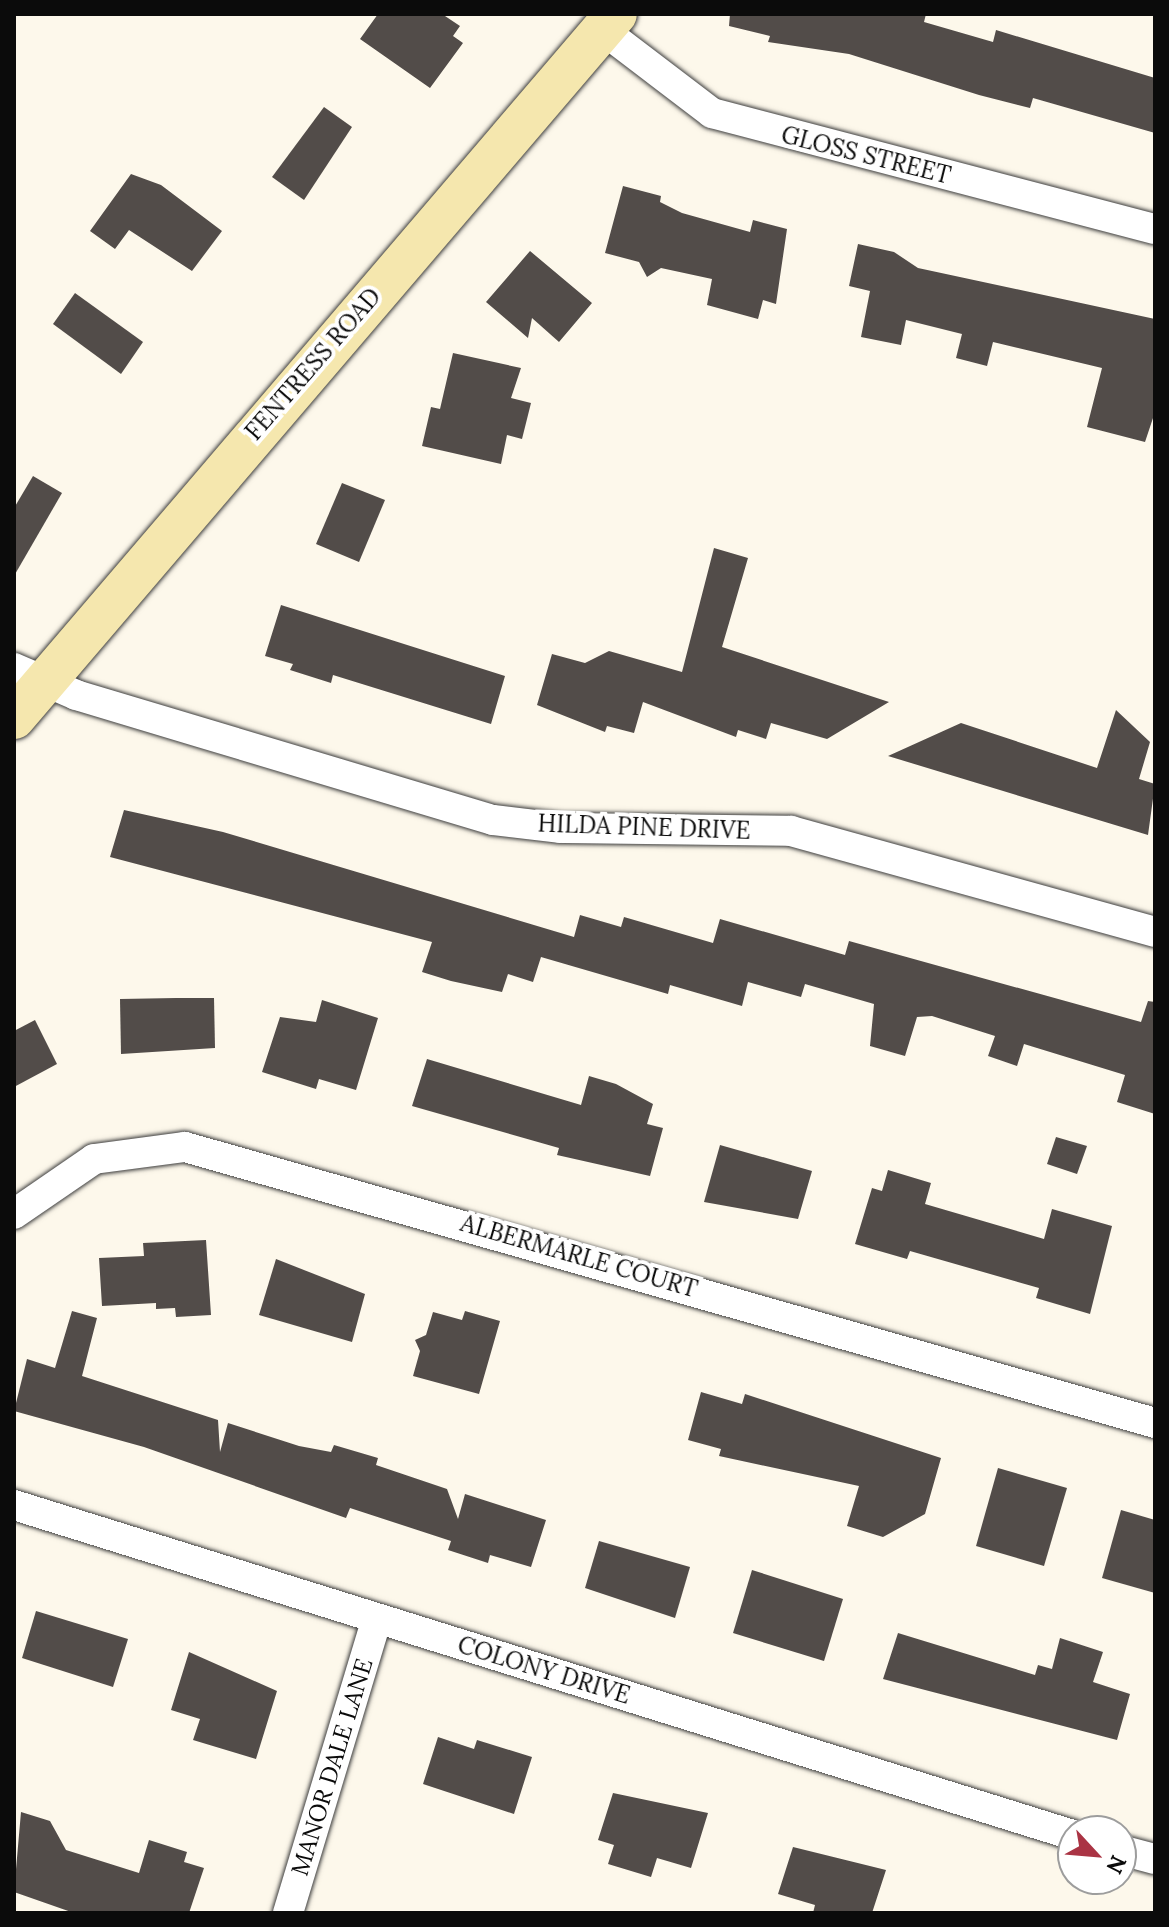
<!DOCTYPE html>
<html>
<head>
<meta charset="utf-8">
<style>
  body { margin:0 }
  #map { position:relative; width:1169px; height:1927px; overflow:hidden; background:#fdf8eb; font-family:Lora,serif }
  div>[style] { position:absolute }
  .building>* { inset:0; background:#524c49 }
  .roads { filter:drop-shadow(0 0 2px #3e3e3e) drop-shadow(0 0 2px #3e3e3e) }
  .street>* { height:30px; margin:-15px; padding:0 15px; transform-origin:15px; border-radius:15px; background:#fff }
  .secondary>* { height:42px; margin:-21px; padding:0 21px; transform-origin:21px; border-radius:21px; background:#f5e7ae }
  span { translate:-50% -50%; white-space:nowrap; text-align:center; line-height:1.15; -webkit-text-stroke:8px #fff; paint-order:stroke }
  .street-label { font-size:24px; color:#0b0b0b }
  .frame { position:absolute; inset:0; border:16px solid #0b0b0b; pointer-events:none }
  .north { position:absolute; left:1057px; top:1815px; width:80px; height:80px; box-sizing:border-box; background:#fff; border:2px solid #9d9d9d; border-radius:50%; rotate:116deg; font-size:22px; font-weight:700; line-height:32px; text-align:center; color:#0b0b0b }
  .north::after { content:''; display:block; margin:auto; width:28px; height:36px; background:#aa3444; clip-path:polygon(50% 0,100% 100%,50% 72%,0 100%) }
</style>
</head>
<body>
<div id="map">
  <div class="building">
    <i style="clip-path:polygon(378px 14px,442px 14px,460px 26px,453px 36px,463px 43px,430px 88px,360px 39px)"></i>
    <i style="clip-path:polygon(730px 14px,926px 14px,924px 22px,993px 42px,996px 30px,1155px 78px,1155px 133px,1033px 98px,1030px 108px,979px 95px,849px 54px,768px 42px,770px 36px,729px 26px)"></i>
    <i style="clip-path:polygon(324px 107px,352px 127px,304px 200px,272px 177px)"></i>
    <i style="clip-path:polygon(131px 174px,161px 185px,222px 231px,192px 271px,129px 230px,115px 249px,90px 231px)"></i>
    <i style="clip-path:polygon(623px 186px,661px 196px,660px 202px,682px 213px,750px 232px,753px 220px,787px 229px,776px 304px,763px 300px,758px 319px,707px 305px,712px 279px,661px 268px,647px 277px,639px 262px,605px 253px)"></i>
    <i style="clip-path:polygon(858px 244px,894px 252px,918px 268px,1155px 319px,1155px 412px,1145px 442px,1087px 427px,1102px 368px,993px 342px,987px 366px,956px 358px,962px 334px,906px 320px,901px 345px,861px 337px,870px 291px,849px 286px)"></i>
    <i style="clip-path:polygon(530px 251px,592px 303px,559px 342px,532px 318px,528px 338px,486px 302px)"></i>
    <i style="clip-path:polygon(75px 293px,143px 342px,121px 374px,53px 324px)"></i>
    <i style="clip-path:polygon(453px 353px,521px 368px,511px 398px,531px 403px,522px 439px,507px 435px,501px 464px,422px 446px,431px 407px,440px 409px)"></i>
    <i style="clip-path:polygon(33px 476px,62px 493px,14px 576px,14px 508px)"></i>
    <i style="clip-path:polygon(342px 483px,385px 500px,359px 562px,316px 544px)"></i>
    <i style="clip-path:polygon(714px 548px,748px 558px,722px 647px,889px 702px,827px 739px,771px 723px,766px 739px,738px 730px,736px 737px,643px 702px,634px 733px,607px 726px,605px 732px,537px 705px,552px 654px,585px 663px,609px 651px,682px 672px)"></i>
    <i style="clip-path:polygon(281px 605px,505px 676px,491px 724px,333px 675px,331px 683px,290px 670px,293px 664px,265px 656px)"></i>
    <i style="clip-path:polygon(1116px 710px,1150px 742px,1139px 779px,1155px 784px,1148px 835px,888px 756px,961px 723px,1097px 768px)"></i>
    <i style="clip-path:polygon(124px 810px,223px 832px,574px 937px,580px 915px,621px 927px,624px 917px,713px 943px,720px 919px,845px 955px,849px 941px,1141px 1022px,1148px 1001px,1155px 1002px,1155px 1114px,1117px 1102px,1125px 1075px,1024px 1044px,1017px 1066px,988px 1056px,995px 1036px,932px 1016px,917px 1017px,905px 1056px,870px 1046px,874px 1004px,805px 984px,801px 997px,748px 982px,742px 1006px,670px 985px,668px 994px,541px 957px,533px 982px,508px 974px,502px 992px,451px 981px,422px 972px,432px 942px,110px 857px)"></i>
    <i style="clip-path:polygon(176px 998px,214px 998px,215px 1048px,121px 1054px,120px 999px)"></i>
    <i style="clip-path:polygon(322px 1000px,378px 1018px,356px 1090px,319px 1079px,316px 1089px,262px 1072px,280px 1017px,316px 1022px)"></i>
    <i style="clip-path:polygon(35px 1020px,57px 1064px,14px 1087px,14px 1031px)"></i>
    <i style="clip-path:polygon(427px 1059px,581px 1105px,589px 1076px,616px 1084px,653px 1104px,647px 1124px,663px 1128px,650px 1176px,557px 1155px,559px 1148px,412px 1106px)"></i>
    <i style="clip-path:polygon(1056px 1137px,1087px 1146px,1077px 1174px,1047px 1164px)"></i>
    <i style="clip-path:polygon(720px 1145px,812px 1171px,798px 1219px,704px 1202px)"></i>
    <i style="clip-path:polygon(888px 1170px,931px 1183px,925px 1204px,1044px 1239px,1052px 1209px,1112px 1226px,1090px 1314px,1036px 1298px,1039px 1288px,910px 1251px,907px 1259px,855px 1244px,872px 1188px,882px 1191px)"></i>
    <i style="clip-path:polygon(206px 1240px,211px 1315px,176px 1317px,175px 1308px,156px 1309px,156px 1303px,102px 1306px,99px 1258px,144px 1256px,143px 1243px)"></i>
    <i style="clip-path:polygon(276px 1259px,365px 1294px,352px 1342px,259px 1315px)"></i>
    <i style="clip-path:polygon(72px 1311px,97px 1318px,82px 1376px,218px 1420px,220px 1452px,228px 1423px,299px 1446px,331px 1452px,334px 1445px,378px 1458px,376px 1465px,447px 1489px,458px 1519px,465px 1494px,546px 1520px,531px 1567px,490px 1555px,488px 1563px,448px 1550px,451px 1541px,350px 1508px,346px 1518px,144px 1447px,14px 1411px,27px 1359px,55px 1368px)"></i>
    <i style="clip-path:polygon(465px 1311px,500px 1321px,479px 1394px,413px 1376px,420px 1351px,415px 1340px,426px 1335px,433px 1312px,462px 1320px)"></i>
    <i style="clip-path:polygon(701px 1392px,742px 1404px,745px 1394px,941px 1458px,925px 1514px,883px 1537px,847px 1526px,859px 1486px,719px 1456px,721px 1449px,688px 1440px)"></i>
    <i style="clip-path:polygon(998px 1468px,1067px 1488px,1044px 1566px,976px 1546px)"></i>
    <i style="clip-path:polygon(1121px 1510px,1155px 1520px,1155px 1593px,1102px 1578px)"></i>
    <i style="clip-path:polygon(599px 1541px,690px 1567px,675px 1618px,585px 1588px)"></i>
    <i style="clip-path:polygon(752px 1570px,843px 1599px,824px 1661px,733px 1633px)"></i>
    <i style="clip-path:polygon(36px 1611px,128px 1639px,113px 1687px,22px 1658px)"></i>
    <i style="clip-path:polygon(898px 1633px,1035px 1675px,1038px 1665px,1052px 1669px,1060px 1638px,1103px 1652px,1093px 1682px,1130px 1694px,1117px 1740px,883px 1679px)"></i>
    <i style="clip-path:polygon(189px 1652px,277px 1691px,256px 1759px,193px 1740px,200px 1719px,171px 1710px)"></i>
    <i style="clip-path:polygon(438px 1737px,474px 1749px,477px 1740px,532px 1757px,514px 1814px,423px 1784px)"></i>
    <i style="clip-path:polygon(613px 1793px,708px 1813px,691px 1868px,657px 1858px,651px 1877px,608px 1864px,614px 1845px,598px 1840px)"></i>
    <i style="clip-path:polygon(21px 1812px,50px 1821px,66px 1850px,139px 1873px,149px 1840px,187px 1852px,184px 1862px,204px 1868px,189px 1913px,74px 1913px,14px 1892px)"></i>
    <i style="clip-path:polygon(793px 1847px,886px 1870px,872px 1913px,813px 1913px,815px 1905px,778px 1894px)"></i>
  </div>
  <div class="roads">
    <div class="street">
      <i style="left:603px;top:30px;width:137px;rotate:37.3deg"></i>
      <i style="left:712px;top:113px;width:458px;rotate:14.7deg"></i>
      <i style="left:14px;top:668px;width:68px;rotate:23.5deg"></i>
      <i style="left:76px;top:695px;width:435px;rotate:16.7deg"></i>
      <i style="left:493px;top:820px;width:67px;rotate:6.8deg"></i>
      <i style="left:560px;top:828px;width:231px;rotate:0.7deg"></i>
      <i style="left:791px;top:831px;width:378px;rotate:15.5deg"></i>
      <i style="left:14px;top:1214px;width:97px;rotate:-34.5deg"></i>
      <i style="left:94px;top:1159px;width:92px;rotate:-7.5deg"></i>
      <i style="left:185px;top:1147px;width:1009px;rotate:15.88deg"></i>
      <i style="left:14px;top:1505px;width:1109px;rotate:17.31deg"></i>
      <i style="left:1121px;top:1850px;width:35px;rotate:15deg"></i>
      <i style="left:288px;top:1913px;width:305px;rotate:-73.2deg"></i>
    </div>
    <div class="secondary">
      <i style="left:14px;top:718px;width:926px;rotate:-49.47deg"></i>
    </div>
  </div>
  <div class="street-label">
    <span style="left:866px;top:155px;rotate:14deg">GLOSS STREET</span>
    <span style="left:313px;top:364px;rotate:-49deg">FENTRESS ROAD</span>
    <span style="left:644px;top:827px;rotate:2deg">HILDA PINE DRIVE</span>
    <span style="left:579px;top:1256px;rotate:16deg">ALBERMARLE COURT</span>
    <span style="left:544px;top:1670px;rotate:17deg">COLONY DRIVE</span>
    <span style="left:332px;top:1767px;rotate:-73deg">MANOR DALE LANE</span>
  </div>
  <div class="frame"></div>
  <div class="north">N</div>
</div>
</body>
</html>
